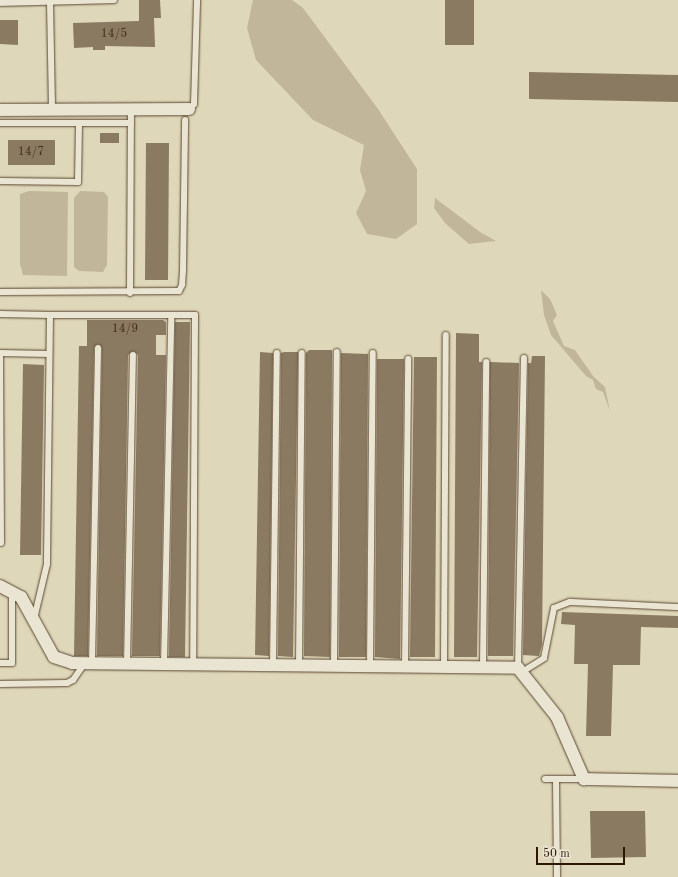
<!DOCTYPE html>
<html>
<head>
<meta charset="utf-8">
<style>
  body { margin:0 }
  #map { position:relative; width:678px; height:877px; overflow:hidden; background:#dfd7b9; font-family:"Old Standard TT",serif }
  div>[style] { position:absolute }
  .green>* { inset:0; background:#c1b69a }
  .building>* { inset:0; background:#8a7a62 }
  .roads { filter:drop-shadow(0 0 1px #5a4631) drop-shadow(0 0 1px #5a4631) }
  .lane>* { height:6px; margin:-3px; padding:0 3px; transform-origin:3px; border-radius:3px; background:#eae5d2 }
  .street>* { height:12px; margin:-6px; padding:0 6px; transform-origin:6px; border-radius:6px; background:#eae5d2 }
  span { translate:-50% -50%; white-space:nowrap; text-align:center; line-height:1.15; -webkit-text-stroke:3px #eae5d2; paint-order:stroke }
  .number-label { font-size:12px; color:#452f1c }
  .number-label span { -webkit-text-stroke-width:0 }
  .scale { position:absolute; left:536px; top:847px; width:89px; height:18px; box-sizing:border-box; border:2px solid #2e1604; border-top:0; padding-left:5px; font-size:12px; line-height:14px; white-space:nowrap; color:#2e1604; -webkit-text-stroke:3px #eae5d2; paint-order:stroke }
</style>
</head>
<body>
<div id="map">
  <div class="green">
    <i style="clip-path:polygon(253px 0,292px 0,303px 8px,378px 109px,417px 169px,417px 224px,396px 239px,367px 234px,356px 213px,366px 191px,360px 170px,364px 145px,313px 120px,256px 60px,247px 28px)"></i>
    <i style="clip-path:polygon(29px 191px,68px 192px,67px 276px,23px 275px,20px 264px,20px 194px)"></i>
    <i style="clip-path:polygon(80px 191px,104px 192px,108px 197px,107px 265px,103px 272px,79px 271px,74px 267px,74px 198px)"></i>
    <i style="clip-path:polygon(435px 198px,480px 232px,496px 241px,469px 244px,445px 223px,434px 208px)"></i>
    <i style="clip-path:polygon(541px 290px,550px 299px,557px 315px,553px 321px,564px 346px,575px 350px,593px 376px,605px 387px,610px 411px,603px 392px,596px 389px,593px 380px,586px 376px,551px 335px,544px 315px)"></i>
  </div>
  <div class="building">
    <i style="clip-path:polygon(139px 0,160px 0,161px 18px,154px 18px,155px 47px,105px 46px,105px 50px,93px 50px,93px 47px,74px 48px,73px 23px,139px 21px)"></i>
    <i style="clip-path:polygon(445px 0,474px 0,474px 45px,445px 45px)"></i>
    <i style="clip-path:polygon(0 20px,18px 20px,18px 45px,0 44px)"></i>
    <i style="clip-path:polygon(529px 72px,678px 75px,678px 102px,529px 99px)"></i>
    <i style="clip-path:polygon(100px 133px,119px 133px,119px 143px,100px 143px)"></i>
    <i style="clip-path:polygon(8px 140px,55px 140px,55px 165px,8px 165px)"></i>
    <i style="clip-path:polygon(146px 143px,169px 143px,168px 280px,145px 280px)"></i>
    <i style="clip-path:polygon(87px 320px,163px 320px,166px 322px,166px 335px,156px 335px,156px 355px,166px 355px,160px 656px,132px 656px,138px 355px,133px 351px,128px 355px,123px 656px,97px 656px,102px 348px,98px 344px,94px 348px,88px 656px,74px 656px,79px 346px,87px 346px)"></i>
    <i style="clip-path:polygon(175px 322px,190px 322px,185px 657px,169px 657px)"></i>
    <i style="clip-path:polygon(456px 333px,479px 334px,479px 362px,482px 362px,477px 657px,454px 657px)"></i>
    <i style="clip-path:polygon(309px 350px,332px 350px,332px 353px,330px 657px,304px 656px,306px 353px)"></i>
    <i style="clip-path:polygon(260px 352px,273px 353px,269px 656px,255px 655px)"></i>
    <i style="clip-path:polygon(284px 352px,298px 352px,293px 657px,278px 656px,281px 353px)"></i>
    <i style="clip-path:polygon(341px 353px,368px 354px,366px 657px,339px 657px)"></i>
    <i style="clip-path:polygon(532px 356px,545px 356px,542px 645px,539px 656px,523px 655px,528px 363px,531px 363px)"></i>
    <i style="clip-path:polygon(414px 357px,437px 357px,435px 657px,410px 657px)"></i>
    <i style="clip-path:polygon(377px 359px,404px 359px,400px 659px,375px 657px)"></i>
    <i style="clip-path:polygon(490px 362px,519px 363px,513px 656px,488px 656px)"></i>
    <i style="clip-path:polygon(23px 364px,44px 365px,41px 555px,20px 555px)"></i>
    <i style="clip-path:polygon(562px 612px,678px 616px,678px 628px,641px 627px,640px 665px,613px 665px,611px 736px,586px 736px,588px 664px,574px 664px,575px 625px,561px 624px)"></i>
    <i style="clip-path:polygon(590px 811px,645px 811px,646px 857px,591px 858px)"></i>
  </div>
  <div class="roads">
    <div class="lane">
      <i style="left:0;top:3px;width:114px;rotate:-1.5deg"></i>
      <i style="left:50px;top:3px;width:107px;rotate:88.9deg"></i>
      <i style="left:189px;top:109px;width:7px;rotate:-45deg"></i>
      <i style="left:194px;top:104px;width:104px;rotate:-88.3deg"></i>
      <i style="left:0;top:123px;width:131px"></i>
      <i style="left:0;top:181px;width:78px;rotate:0.7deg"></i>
      <i style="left:78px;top:182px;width:59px;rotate:-89deg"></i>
      <i style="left:0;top:292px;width:179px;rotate:-0.3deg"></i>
      <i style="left:179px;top:291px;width:7px;rotate:-63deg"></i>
      <i style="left:182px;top:285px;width:15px;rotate:-86deg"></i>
      <i style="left:183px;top:270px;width:150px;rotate:-89.2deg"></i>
      <i style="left:130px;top:293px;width:183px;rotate:-89.7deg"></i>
      <i style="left:0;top:314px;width:50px;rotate:1.1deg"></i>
      <i style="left:50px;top:315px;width:249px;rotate:90.7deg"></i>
      <i style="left:47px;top:564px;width:57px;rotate:103.3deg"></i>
      <i style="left:50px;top:315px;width:145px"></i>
      <i style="left:195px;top:315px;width:349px;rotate:90.3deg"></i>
      <i style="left:0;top:353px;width:190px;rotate:89.7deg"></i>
      <i style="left:0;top:353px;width:49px;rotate:1.2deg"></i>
      <i style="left:0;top:663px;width:12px"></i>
      <i style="left:12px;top:663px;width:70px;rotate:-90deg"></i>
      <i style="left:92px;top:663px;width:315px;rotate:-88.9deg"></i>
      <i style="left:127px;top:664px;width:309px;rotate:-88.9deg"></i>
      <i style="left:164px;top:664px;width:346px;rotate:-88.8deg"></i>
      <i style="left:273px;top:665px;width:312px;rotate:-89.3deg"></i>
      <i style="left:299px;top:666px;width:313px;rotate:-89.5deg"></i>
      <i style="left:334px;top:666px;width:314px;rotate:-89.5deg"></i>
      <i style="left:370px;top:666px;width:313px;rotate:-89.5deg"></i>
      <i style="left:405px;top:667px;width:308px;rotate:-89.4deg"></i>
      <i style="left:444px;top:667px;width:332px;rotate:-89.7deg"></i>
      <i style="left:483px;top:668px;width:306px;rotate:-89.4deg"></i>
      <i style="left:518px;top:668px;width:310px;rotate:-88.9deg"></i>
      <i style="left:522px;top:672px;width:26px;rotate:-32deg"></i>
      <i style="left:544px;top:658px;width:51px;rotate:-78.7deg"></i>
      <i style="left:554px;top:608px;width:17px;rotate:-21deg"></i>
      <i style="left:570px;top:602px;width:108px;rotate:2.7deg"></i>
      <i style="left:0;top:684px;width:67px;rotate:-0.9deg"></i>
      <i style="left:67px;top:683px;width:7px;rotate:-27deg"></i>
      <i style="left:73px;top:680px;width:21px;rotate:-55deg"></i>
      <i style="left:545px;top:779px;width:39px"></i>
      <i style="left:556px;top:779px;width:98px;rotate:89.4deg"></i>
    </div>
    <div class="street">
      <i style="left:0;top:110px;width:189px;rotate:-0.3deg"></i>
      <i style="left:0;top:586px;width:24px;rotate:28deg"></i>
      <i style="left:21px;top:597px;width:68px;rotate:61.2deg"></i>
      <i style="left:54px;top:657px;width:19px;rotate:18deg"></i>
      <i style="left:72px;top:663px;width:446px;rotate:0.6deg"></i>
      <i style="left:518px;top:668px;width:63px;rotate:51.5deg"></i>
      <i style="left:557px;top:717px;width:68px;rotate:66.5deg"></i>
      <i style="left:584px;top:779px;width:94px;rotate:1.2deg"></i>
    </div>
  </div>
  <div class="number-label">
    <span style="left:114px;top:35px">14/5</span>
    <span style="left:31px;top:153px">14/7</span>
    <span style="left:125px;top:330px">14/9</span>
  </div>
  <div class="scale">50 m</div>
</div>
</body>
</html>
